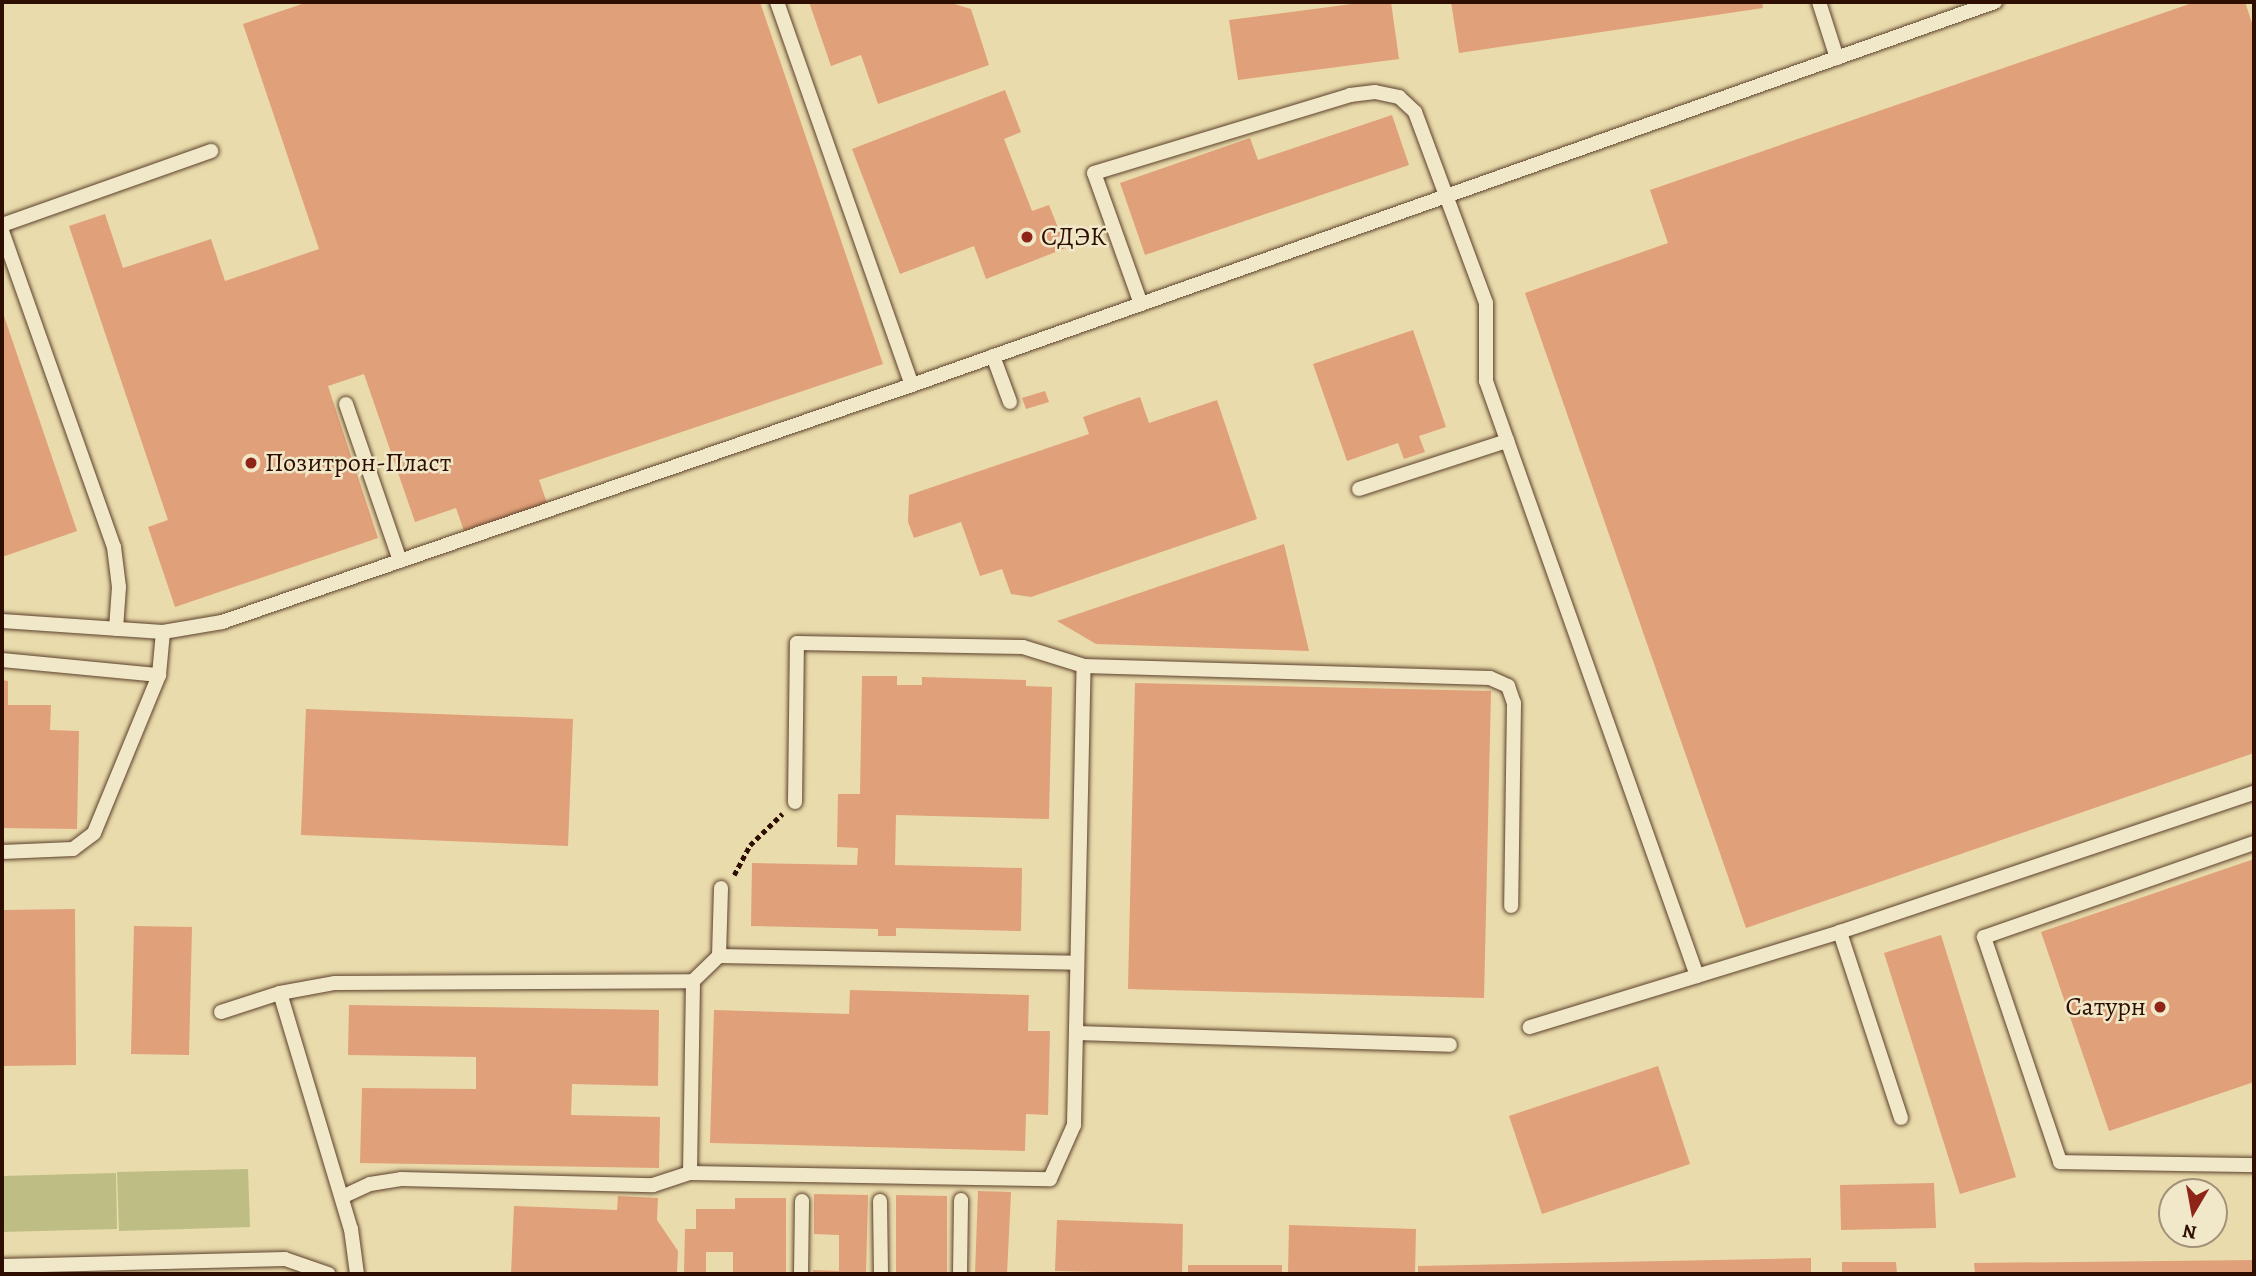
<!DOCTYPE html>
<html>
<head>
<meta charset="utf-8">
<style>
  body { margin:0 }
  #map { position:relative; width:2256px; height:1276px; overflow:hidden; background:#eadbac; font-family:Alegreya,serif }
  div>[style] { position:absolute }
  .green>* { inset:0; background:#bebe84 }
  .building>* { inset:0; background:#e0a079 }
  .path>* { height:4.5px; margin-top:-2.25px; transform-origin:0; background:repeating-linear-gradient(90deg,#2d0e00 0 5px,transparent 0 8.5px) }
  .roads { filter:drop-shadow(0 0 2px #5c412b) drop-shadow(0 0 2px #5c412b) }
  .service>* { height:14px; margin:-7px; padding:0 7px; transform-origin:7px; border-radius:7px; background:#f1e8c9 }
  .dots>* { width:19px; height:19px; translate:-50% -50%; box-sizing:border-box; border:4px solid #f1e8c9; border-radius:50% }
  span { translate:-50% -50%; white-space:nowrap; text-align:center; line-height:1.15; -webkit-text-stroke:5px #f1e8c9; paint-order:stroke }
  .poi-label { font-size:26px; color:#2d0e00 }
  .left { translate:0 -50%; text-align:left }
  .right { translate:-100% -50%; text-align:right }
  .frame { position:absolute; inset:0; border:4px solid #2d0e00; pointer-events:none }
  .north { position:absolute; left:2158px; top:1178px; width:70px; height:70px; box-sizing:border-box; background:#f1e8c9; border:2px solid #a39179; border-radius:50%; rotate:190deg; font-size:19px; font-weight:700; line-height:28px; text-align:center; color:#2d0e00 }
  .north::after { content:''; display:block; margin:auto; width:24px; height:32px; background:#8f2418; clip-path:polygon(50% 0,100% 100%,50% 72%,0 100%) }
</style>
</head>
<body>
<div id="map">
  <div class="green">
    <i style="clip-path:polygon(248px 1169px,250px 1227px,119px 1231px,117px 1172px)"></i>
    <i style="clip-path:polygon(116px 1173px,117px 1229px,2px 1232px,2px 1176px)"></i>
  </div>
  <div class="building">
    <i style="clip-path:polygon(308px 2px,760px 2px,883px 364px,539px 480px,547px 503px,464px 531px,456px 508px,415px 522px,364px 374px,328px 386px,378px 538px,175px 607px,148px 527px,168px 520px,69px 226px,105px 214px,123px 268px,211px 239px,225px 281px,319px 249px,243px 24px)"></i>
    <i style="clip-path:polygon(809px 2px,948px 2px,971px 9px,989px 65px,878px 104px,861px 55px,831px 66px)"></i>
    <i style="clip-path:polygon(1367px 2px,1391px 2px,1399px 59px,1238px 80px,1229px 20px)"></i>
    <i style="clip-path:polygon(1451px 2px,1762px 2px,1763px 8px,1459px 53px)"></i>
    <i style="clip-path:polygon(2195px 2px,2245px 2px,2254px 29px,2254px 753px,1746px 928px,1525px 293px,1668px 243px,1650px 190px)"></i>
    <i style="clip-path:polygon(1005px 90px,1021px 132px,1004px 139px,1032px 211px,1049px 205px,1066px 248px,986px 279px,974px 246px,900px 274px,852px 149px)"></i>
    <i style="clip-path:polygon(1392px 115px,1409px 165px,1145px 255px,1120px 183px,1250px 138px,1258px 160px)"></i>
    <i style="clip-path:polygon(2px 310px,77px 531px,2px 557px)"></i>
    <i style="clip-path:polygon(1413px 330px,1446px 427px,1419px 436px,1425px 452px,1404px 459px,1398px 443px,1347px 461px,1313px 364px)"></i>
    <i style="clip-path:polygon(1045px 391px,1049px 402px,1026px 409px,1022px 398px)"></i>
    <i style="clip-path:polygon(1140px 397px,1149px 423px,1217px 400px,1257px 519px,1031px 597px,1011px 594px,1002px 569px,980px 576px,961px 522px,914px 538px,908px 522px,909px 495px,1089px 434px,1083px 417px)"></i>
    <i style="clip-path:polygon(1284px 544px,1309px 651px,1096px 644px,1057px 621px)"></i>
    <i style="clip-path:polygon(862px 676px,897px 676px,897px 685px,922px 685px,922px 677px,1026px 680px,1026px 686px,1052px 687px,1049px 819px,896px 815px,895px 865px,1022px 868px,1021px 931px,896px 928px,896px 936px,878px 936px,878px 929px,751px 926px,752px 863px,857px 865px,858px 848px,837px 847px,838px 794px,860px 794px)"></i>
    <i style="clip-path:polygon(2px 680px,8px 681px,8px 705px,51px 705px,50px 730px,79px 731px,77px 829px,2px 828px)"></i>
    <i style="clip-path:polygon(1135px 683px,1491px 691px,1484px 998px,1128px 989px)"></i>
    <i style="clip-path:polygon(306px 709px,573px 719px,568px 846px,301px 835px)"></i>
    <i style="clip-path:polygon(2254px 859px,2254px 1082px,2109px 1131px,2041px 932px)"></i>
    <i style="clip-path:polygon(75px 909px,76px 1065px,2px 1066px,2px 910px)"></i>
    <i style="clip-path:polygon(134px 926px,192px 927px,189px 1055px,131px 1054px)"></i>
    <i style="clip-path:polygon(1941px 935px,2016px 1177px,1960px 1194px,1884px 953px)"></i>
    <i style="clip-path:polygon(850px 990px,1029px 995px,1028px 1031px,1050px 1031px,1048px 1115px,1026px 1114px,1025px 1151px,710px 1143px,714px 1010px,849px 1014px)"></i>
    <i style="clip-path:polygon(349px 1005px,659px 1010px,658px 1086px,572px 1084px,571px 1115px,660px 1117px,659px 1168px,360px 1163px,362px 1088px,476px 1089px,476px 1057px,348px 1055px)"></i>
    <i style="clip-path:polygon(1658px 1066px,1690px 1164px,1542px 1214px,1509px 1116px)"></i>
    <i style="clip-path:polygon(1934px 1183px,1936px 1228px,1841px 1230px,1840px 1185px)"></i>
    <i style="clip-path:polygon(978px 1191px,1011px 1192px,1007px 1274px,975px 1274px)"></i>
    <i style="clip-path:polygon(814px 1194px,868px 1195px,866px 1274px,813px 1274px,813px 1270px,839px 1271px,839px 1235px,814px 1234px)"></i>
    <i style="clip-path:polygon(896px 1195px,947px 1196px,947px 1274px,896px 1274px)"></i>
    <i style="clip-path:polygon(618px 1196px,658px 1198px,657px 1220px,678px 1251px,677px 1274px,511px 1274px,514px 1206px,617px 1210px)"></i>
    <i style="clip-path:polygon(735px 1198px,786px 1198px,786px 1274px,733px 1274px,733px 1252px,706px 1252px,706px 1274px,684px 1274px,685px 1229px,696px 1229px,696px 1209px,735px 1209px)"></i>
    <i style="clip-path:polygon(1057px 1220px,1183px 1224px,1182px 1274px,1055px 1271px)"></i>
    <i style="clip-path:polygon(1289px 1225px,1416px 1229px,1415px 1274px,1288px 1274px)"></i>
    <i style="clip-path:polygon(1811px 1258px,1811px 1274px,1418px 1274px,1418px 1266px)"></i>
    <i style="clip-path:polygon(2254px 1260px,2254px 1274px,1975px 1274px,1974px 1263px)"></i>
    <i style="clip-path:polygon(1842px 1262px,1896px 1262px,1897px 1274px,1842px 1274px)"></i>
    <i style="clip-path:polygon(1188px 1265px,1282px 1265px,1282px 1274px,1188px 1274px)"></i>
  </div>
  <div class="path">
    <i style="left:734px;top:875px;width:34px;rotate:-62deg"></i>
    <i style="left:750px;top:845px;width:45px;rotate:-44.1deg"></i>
  </div>
  <div class="roads">
    <div class="service">
      <i style="left:777px;top:2px;width:406px;rotate:70.6deg"></i>
      <i style="left:1819px;top:2px;width:59px;rotate:72.2deg"></i>
      <i style="left:2px;top:225px;width:222px;rotate:-19.5deg"></i>
      <i style="left:2px;top:231px;width:335px;rotate:70.5deg"></i>
      <i style="left:114px;top:547px;width:40px;rotate:82.9deg"></i>
      <i style="left:119px;top:587px;width:42px;rotate:94.1deg"></i>
      <i style="left:1141px;top:304px;width:139px;rotate:-109.7deg"></i>
      <i style="left:1094px;top:173px;width:268px;rotate:-16.9deg"></i>
      <i style="left:1350px;top:95px;width:25px;rotate:-7deg"></i>
      <i style="left:1375px;top:92px;width:25px;rotate:12deg"></i>
      <i style="left:1399px;top:97px;width:22px;rotate:43deg"></i>
      <i style="left:1415px;top:112px;width:204px;rotate:69.6deg"></i>
      <i style="left:1486px;top:303px;width:78px;rotate:90deg"></i>
      <i style="left:1486px;top:381px;width:631px;rotate:70.47deg"></i>
      <i style="left:1697px;top:976px;width:175px;rotate:163deg"></i>
      <i style="left:993px;top:356px;width:49px;rotate:69.7deg"></i>
      <i style="left:346px;top:404px;width:166px;rotate:71deg"></i>
      <i style="left:1359px;top:489px;width:156px;rotate:-18deg"></i>
      <i style="left:2px;top:621px;width:161px;rotate:3.9deg"></i>
      <i style="left:163px;top:632px;width:60px;rotate:-9.6deg"></i>
      <i style="left:222px;top:622px;width:730px;rotate:-18.96deg"></i>
      <i style="left:912px;top:385px;width:1149px;rotate:-19.48deg"></i>
      <i style="left:2px;top:660px;width:158px;rotate:5.5deg"></i>
      <i style="left:795px;top:802px;width:159px;rotate:-89.3deg"></i>
      <i style="left:797px;top:643px;width:226px;rotate:1deg"></i>
      <i style="left:1023px;top:647px;width:64px;rotate:17.3deg"></i>
      <i style="left:2254px;top:843px;width:286px;rotate:160.8deg"></i>
      <i style="left:1984px;top:937px;width:237px;rotate:71.3deg"></i>
      <i style="left:2060px;top:1162px;width:194px;rotate:0.9deg"></i>
      <i style="left:2px;top:852px;width:71px;rotate:-2.4deg"></i>
      <i style="left:73px;top:849px;width:26px;rotate:-37deg"></i>
      <i style="left:94px;top:833px;width:171px;rotate:-67.6deg"></i>
      <i style="left:159px;top:675px;width:43px;rotate:-84.7deg"></i>
      <i style="left:719px;top:956px;width:68px;rotate:-88.3deg"></i>
      <i style="left:1697px;top:976px;width:150px;rotate:-17.1deg"></i>
      <i style="left:280px;top:993px;width:246px;rotate:73.3deg"></i>
      <i style="left:351px;top:1229px;width:45px;rotate:82.4deg"></i>
      <i style="left:221px;top:1012px;width:62px;rotate:-17.9deg"></i>
      <i style="left:280px;top:993px;width:56px;rotate:-10.3deg"></i>
      <i style="left:335px;top:983px;width:358px;rotate:-0.3deg"></i>
      <i style="left:693px;top:981px;width:36px;rotate:-44deg"></i>
      <i style="left:719px;top:956px;width:358px;rotate:1.1deg"></i>
      <i style="left:1076px;top:1033px;width:374px;rotate:1.8deg"></i>
      <i style="left:1901px;top:1118px;width:196px;rotate:-108.2deg"></i>
      <i style="left:1840px;top:932px;width:437px;rotate:-18.6deg"></i>
      <i style="left:690px;top:1173px;width:192px;rotate:-89.1deg"></i>
      <i style="left:342px;top:1197px;width:31px;rotate:-25deg"></i>
      <i style="left:370px;top:1184px;width:31px;rotate:-9deg"></i>
      <i style="left:401px;top:1179px;width:252px;rotate:1.4deg"></i>
      <i style="left:653px;top:1185px;width:39px;rotate:-18deg"></i>
      <i style="left:690px;top:1173px;width:360px;rotate:1deg"></i>
      <i style="left:1050px;top:1179px;width:59px;rotate:-66deg"></i>
      <i style="left:1074px;top:1125px;width:459px;rotate:-88.8deg"></i>
      <i style="left:1084px;top:666px;width:406px;rotate:1.7deg"></i>
      <i style="left:1490px;top:678px;width:20px;rotate:24deg"></i>
      <i style="left:1508px;top:686px;width:18px;rotate:71deg"></i>
      <i style="left:1514px;top:703px;width:203px;rotate:90.8deg"></i>
      <i style="left:880px;top:1201px;width:73px;rotate:89.2deg"></i>
      <i style="left:2px;top:1266px;width:283px;rotate:-1.4deg"></i>
      <i style="left:285px;top:1259px;width:46px;rotate:19.2deg"></i>
      <i style="left:801px;top:1274px;width:73px;rotate:-89.2deg"></i>
      <i style="left:960px;top:1274px;width:74px;rotate:-89.2deg"></i>
    </div>
  </div>
  <div class="dots">
    <i style="left:1027px;top:237px;background:#8f2418"></i>
    <i style="left:251px;top:463px;background:#8f2418"></i>
    <i style="left:2160px;top:1007px;background:#8f2418"></i>
  </div>
  <div class="poi-label">
    <span class="left" style="left:1041px;top:237px">СДЭК</span>
    <span class="left" style="left:265px;top:463px">Позитрон-Пласт</span>
    <span class="right" style="left:2146px;top:1007px">Сатурн</span>
  </div>
  <div class="frame"></div>
  <div class="north">N</div>
</div>
</body>
</html>
